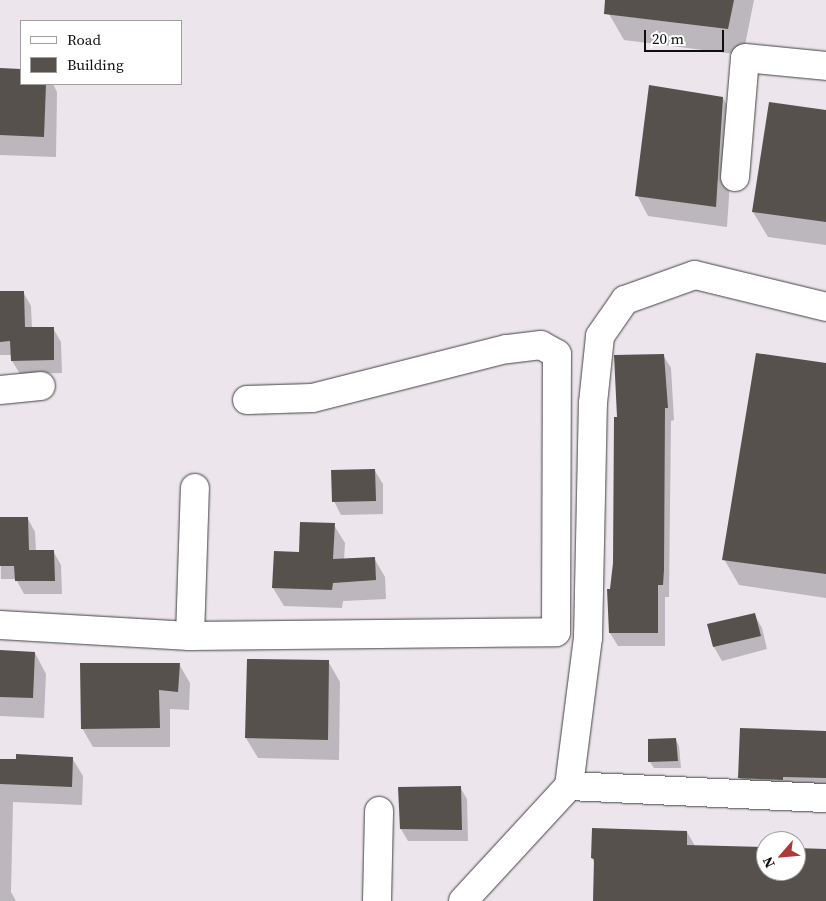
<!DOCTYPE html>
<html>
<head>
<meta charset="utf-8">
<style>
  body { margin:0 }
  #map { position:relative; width:826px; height:901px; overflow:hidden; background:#fdfcf2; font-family:"Source Serif 4",serif }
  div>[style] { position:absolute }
  .industrial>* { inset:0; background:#ece5ec }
  .shadow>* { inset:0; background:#0003 }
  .building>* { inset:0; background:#56514d }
  .roads { filter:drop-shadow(0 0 1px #424242) drop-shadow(0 0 1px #424242) }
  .minor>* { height:28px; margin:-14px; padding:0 14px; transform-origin:14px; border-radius:14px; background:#fff }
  span { translate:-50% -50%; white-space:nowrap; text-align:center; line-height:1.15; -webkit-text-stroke:5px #fff; paint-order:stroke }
  .legend { position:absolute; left:20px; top:20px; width:162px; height:65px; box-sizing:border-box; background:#fff; border:1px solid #9f9f9f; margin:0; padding:6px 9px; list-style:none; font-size:15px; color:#0f0f0f }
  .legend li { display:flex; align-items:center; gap:10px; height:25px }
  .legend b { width:25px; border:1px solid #9f9f9f }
  .north { position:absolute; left:756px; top:831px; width:50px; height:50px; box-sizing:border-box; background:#fff; border:1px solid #9f9f9f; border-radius:50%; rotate:243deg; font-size:14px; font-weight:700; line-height:20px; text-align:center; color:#0f0f0f }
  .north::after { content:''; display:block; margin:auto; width:18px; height:22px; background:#af3937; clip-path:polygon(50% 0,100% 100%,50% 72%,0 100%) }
  .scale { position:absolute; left:644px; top:30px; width:80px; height:22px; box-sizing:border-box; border:2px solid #0f0f0f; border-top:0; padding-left:6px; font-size:15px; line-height:18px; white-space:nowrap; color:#0f0f0f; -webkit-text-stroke:4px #fff; paint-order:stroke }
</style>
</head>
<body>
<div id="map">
  <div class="industrial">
    <i style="clip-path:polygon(evenodd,0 0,826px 0,826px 901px,0 901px,0 0,21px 21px,181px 21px,181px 84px,21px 84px,21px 21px,0 0,766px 841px,796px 841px,796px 871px,766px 871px,766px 841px)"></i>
  </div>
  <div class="shadow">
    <i style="clip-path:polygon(612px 0,754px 0,743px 55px,624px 40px,609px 14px)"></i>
    <i style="clip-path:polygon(0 70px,21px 71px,21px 84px,53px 84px,57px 92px,56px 157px,0 155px)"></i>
    <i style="clip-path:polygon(723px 98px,734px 119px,727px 227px,648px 216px,637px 195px)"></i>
    <i style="clip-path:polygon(826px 111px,826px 245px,768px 237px,753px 212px)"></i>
    <i style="clip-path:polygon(0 292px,23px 292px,31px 306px,32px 328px,53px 328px,61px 342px,62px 373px,20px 374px,12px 361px,12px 355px,0 355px)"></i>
    <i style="clip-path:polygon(663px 355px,671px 368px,674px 420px,671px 421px,669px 597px,665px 597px,665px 646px,618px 646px,610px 633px,608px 590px,611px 590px,614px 563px,618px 418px)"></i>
    <i style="clip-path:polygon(826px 365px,826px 598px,739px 585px,724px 559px)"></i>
    <i style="clip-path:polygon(375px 471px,383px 484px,383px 514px,341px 515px,334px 501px)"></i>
    <i style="clip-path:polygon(0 519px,28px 519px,35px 532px,36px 551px,53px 551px,61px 565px,62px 594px,24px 594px,16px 579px,1px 579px)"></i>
    <i style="clip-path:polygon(334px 525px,345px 543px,344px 560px,374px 558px,385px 577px,386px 599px,343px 601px,342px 608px,284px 606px,273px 588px,300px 553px)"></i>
    <i style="clip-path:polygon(754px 614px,762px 628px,767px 649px,722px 661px,714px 647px,709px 625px)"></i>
    <i style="clip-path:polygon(0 652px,35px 653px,46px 674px,44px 718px,0 716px)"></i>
    <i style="clip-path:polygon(328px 661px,340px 682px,339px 760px,258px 758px,246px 738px)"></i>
    <i style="clip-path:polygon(179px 664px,190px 683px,189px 710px,170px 709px,170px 747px,93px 747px,82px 728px)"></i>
    <i style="clip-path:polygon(826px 732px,826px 791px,747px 790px,740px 778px)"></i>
    <i style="clip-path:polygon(676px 740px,679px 746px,681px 768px,654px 768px,650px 762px)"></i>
    <i style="clip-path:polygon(72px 758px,83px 776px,82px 805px,13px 802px,11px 892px,16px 901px,0 901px,0 760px)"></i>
    <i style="clip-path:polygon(460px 787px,467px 799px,468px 841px,408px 841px,401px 829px)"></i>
    <i style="clip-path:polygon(687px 832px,695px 846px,766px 848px,766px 871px,796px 871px,796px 849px,826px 850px,826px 901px,594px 901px,595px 864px,592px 858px)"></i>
  </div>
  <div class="building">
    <i style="clip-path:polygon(605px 0,734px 0,728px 29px,604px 14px)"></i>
    <i style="clip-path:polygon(0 68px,21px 69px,21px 84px,46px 84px,44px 137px,0 135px)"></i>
    <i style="clip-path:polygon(649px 85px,723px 97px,716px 207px,635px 196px)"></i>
    <i style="clip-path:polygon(769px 102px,826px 110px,826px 222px,752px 212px)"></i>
    <i style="clip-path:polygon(0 291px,24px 291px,25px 327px,54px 327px,54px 360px,11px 361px,10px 341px,0 342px)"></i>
    <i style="clip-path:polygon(756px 353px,826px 363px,826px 574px,722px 560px)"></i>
    <i style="clip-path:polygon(664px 354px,668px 408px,665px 408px,664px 570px,663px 585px,658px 585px,658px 633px,609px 633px,607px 589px,610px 589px,613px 563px,614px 417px,617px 417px,614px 355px)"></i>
    <i style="clip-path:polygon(375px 469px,376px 501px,332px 502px,331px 470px)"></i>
    <i style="clip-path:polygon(0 517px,28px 517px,29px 550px,54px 550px,55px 581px,15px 581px,14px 566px,0 566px)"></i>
    <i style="clip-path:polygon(300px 522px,335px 523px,333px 559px,375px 557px,376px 580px,333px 583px,332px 590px,272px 588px,274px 551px,299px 552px)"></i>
    <i style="clip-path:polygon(755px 613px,761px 636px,713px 647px,707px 624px)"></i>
    <i style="clip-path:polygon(0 650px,35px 652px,33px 698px,0 697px)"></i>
    <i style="clip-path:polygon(247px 659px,329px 660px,328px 740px,245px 738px)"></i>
    <i style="clip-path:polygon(80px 663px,180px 663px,178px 692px,159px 690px,160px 728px,81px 729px)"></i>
    <i style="clip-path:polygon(740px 728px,826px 731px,826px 778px,783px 777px,783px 780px,738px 778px)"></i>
    <i style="clip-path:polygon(676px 738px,678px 761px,648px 762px,648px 739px)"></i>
    <i style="clip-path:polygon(16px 754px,73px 757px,72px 787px,0 784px,0 759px,16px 759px)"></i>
    <i style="clip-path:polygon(461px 786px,462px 830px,400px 829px,398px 787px)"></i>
    <i style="clip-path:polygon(592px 828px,687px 831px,687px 845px,766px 847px,766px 871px,796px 871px,796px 848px,826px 849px,826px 901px,593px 901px,594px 859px,591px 858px)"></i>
  </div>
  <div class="roads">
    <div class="minor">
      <i style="left:735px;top:177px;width:119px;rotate:-85.2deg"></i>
      <i style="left:745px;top:58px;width:81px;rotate:5.6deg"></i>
      <i style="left:0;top:390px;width:41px;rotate:-5.6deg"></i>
      <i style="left:0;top:625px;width:190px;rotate:3.3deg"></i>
      <i style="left:190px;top:636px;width:366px;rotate:-0.6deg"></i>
      <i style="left:556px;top:632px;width:278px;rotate:-89.8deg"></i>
      <i style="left:557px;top:354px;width:18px;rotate:-151deg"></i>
      <i style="left:541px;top:345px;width:35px;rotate:173deg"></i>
      <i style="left:506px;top:349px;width:200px;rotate:165.8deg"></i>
      <i style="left:312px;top:398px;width:65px;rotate:178.2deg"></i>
      <i style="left:190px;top:636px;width:148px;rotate:-88.1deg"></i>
      <i style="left:569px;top:786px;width:149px;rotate:-82.7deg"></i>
      <i style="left:588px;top:638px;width:235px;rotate:-88.8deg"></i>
      <i style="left:593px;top:403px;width:67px;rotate:-84deg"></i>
      <i style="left:600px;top:336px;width:44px;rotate:-55.2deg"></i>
      <i style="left:625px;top:300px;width:74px;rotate:-19.7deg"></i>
      <i style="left:695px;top:275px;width:135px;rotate:13.7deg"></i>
      <i style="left:377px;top:901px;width:90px;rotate:-88.7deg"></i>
      <i style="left:463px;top:901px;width:156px;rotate:-47.3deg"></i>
      <i style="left:569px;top:786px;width:257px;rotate:2.7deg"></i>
    </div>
  </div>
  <ul class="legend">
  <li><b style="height:6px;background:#fff"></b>Road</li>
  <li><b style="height:14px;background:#56514d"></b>Building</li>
  </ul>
  <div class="north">N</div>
  <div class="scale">20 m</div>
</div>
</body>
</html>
